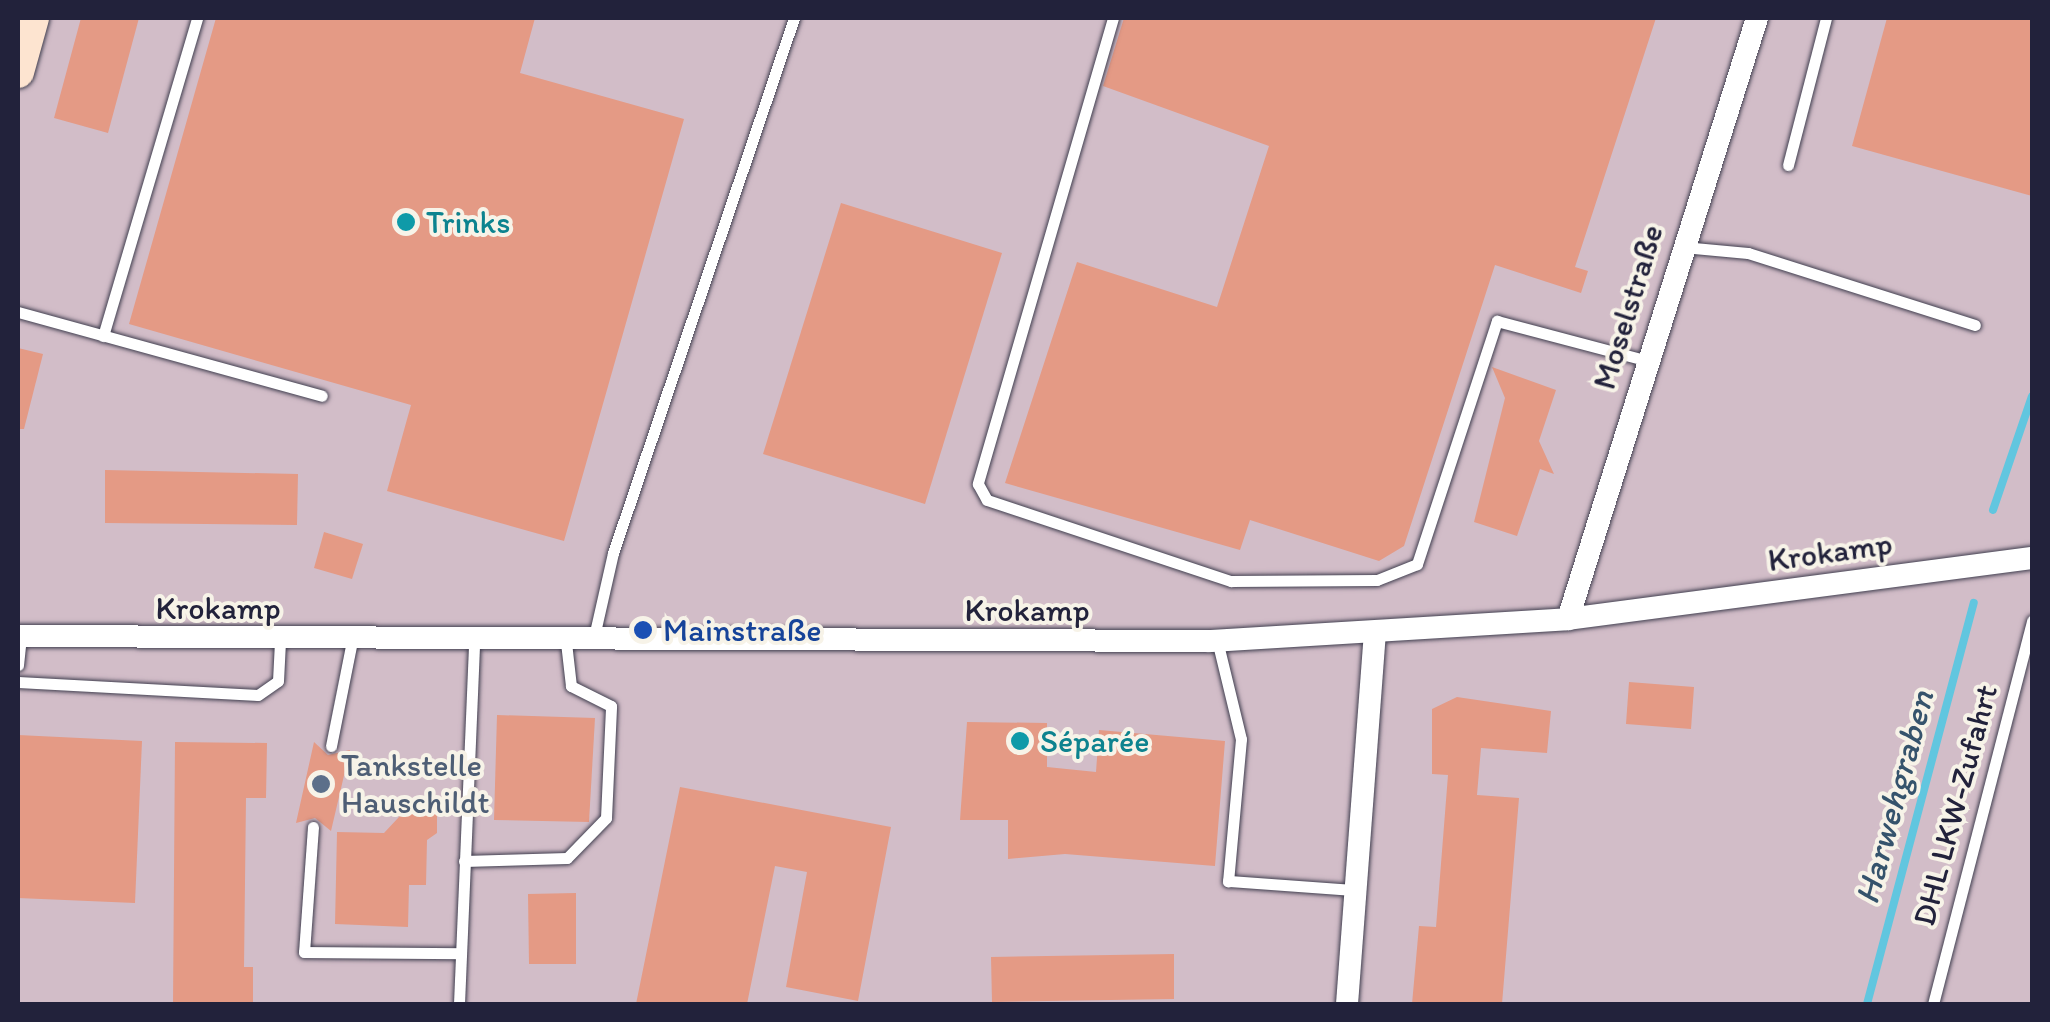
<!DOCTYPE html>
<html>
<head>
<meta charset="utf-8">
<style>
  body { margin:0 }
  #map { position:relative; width:2050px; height:1022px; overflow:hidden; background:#eee5c9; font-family:Itim,sans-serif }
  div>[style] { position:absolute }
  .industrial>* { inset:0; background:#d2bdc8 }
  .stream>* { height:8px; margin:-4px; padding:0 4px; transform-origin:4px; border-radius:4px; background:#61c6df }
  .building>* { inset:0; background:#e49a85 }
  .roads { filter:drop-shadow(0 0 2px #413f50) drop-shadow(0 0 2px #413f50) }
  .lane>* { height:11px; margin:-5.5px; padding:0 5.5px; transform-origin:5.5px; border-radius:5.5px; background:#fff }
  .street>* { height:22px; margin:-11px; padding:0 11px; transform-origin:11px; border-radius:11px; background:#fff }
  .secondary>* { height:32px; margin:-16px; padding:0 16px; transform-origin:16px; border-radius:16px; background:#fde4d0 }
  .dots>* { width:28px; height:28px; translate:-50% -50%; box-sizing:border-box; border:5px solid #f7f3e8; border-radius:50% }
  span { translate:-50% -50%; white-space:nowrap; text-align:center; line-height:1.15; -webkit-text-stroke:8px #f7f3e8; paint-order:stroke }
  .culture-label { font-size:32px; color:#0d838f }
  .left { translate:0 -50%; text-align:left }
  .street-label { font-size:32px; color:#22223b }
  .transit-label { font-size:32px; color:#164399 }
  .service-label { font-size:32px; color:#4e5e75 }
  .water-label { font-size:35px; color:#35536c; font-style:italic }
  .frame { position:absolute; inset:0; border:20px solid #22223b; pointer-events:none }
</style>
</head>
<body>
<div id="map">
  <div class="industrial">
    <i style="clip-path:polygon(18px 18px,2032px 18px,2032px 1004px,18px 1004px)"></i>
  </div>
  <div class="stream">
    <i style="left:1993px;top:510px;width:120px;rotate:-71.1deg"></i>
    <i style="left:1867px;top:1004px;width:415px;rotate:-75.1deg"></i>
  </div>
  <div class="building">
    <i style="clip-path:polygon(81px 18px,139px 18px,108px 133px,54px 118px)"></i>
    <i style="clip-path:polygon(216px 18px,535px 18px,520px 73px,684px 119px,564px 541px,387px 491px,411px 405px,129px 324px)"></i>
    <i style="clip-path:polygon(1124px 18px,1656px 18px,1575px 267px,1588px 271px,1581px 293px,1495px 265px,1404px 546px,1379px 561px,1250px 520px,1240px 550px,1005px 483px,1077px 262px,1217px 307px,1269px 146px,1103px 86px)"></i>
    <i style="clip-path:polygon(1887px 18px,2032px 18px,2032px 196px,1852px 146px)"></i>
    <i style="clip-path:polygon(841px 203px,1002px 253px,925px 504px,763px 454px)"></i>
    <i style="clip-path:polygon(18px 348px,43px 354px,24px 429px,18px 429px)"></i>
    <i style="clip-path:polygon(1492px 367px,1556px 390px,1539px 441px,1554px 474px,1540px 469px,1517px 536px,1474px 522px,1505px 398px)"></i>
    <i style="clip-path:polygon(105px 470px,298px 474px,297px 525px,105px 523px)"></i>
    <i style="clip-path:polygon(324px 532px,363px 544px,352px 579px,314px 568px)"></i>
    <i style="clip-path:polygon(1629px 682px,1694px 687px,1691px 729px,1626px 724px)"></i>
    <i style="clip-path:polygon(1457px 697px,1551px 711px,1547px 753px,1481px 748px,1477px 795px,1519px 798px,1502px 1004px,1412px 1004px,1419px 926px,1436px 927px,1448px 775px,1432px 774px,1432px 709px)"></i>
    <i style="clip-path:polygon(497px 715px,595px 718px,589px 822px,494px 820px)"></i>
    <i style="clip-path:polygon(967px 722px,1047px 723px,1047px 767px,1096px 772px,1099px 730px,1225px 741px,1215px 866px,1065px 854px,1008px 859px,1008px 820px,960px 820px)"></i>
    <i style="clip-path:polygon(18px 735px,142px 741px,135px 903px,18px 898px)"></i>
    <i style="clip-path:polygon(175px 742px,267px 743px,266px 798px,246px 798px,244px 967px,253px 967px,253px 1004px,173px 1004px)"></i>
    <i style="clip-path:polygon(314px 742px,328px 755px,350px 750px,331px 831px,315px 818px,296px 823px)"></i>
    <i style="clip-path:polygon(680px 787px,891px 827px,858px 1001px,786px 987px,807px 872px,775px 866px,747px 1004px,636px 1004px)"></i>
    <i style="clip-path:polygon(413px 802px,437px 811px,437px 833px,427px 840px,426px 885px,409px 885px,408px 927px,335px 924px,337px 832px,384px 833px)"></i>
    <i style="clip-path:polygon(576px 893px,576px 964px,529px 964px,528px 894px)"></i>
    <i style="clip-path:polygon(1174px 954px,1174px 999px,992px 1002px,991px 957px)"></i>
  </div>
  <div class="roads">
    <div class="lane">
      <i style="left:1113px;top:18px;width:485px;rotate:106.2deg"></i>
      <i style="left:978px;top:484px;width:18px;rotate:61deg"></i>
      <i style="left:987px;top:500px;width:257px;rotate:18.4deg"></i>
      <i style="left:1231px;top:581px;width:146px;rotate:-0.4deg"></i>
      <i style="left:1377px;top:580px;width:43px;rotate:-21.8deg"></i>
      <i style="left:1417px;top:564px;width:256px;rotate:-71.8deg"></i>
      <i style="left:1497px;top:321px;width:153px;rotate:14.8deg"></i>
      <i style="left:1788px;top:165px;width:152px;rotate:-75.5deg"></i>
      <i style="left:1683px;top:247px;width:65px;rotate:5.3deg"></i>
      <i style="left:1748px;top:253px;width:238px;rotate:17.6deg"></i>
      <i style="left:18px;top:312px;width:315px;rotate:15.4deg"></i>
      <i style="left:103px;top:336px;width:332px;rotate:-73.5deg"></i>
      <i style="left:1217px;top:640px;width:102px;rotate:76.4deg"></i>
      <i style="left:1241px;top:739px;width:143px;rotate:95.2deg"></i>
      <i style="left:1228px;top:881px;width:127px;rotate:4.1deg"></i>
      <i style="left:593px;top:641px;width:90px;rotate:-77.2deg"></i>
      <i style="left:613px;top:553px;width:565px;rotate:-71.31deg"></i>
      <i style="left:18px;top:665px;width:28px;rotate:-84deg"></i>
      <i style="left:18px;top:682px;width:240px;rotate:3.1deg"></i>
      <i style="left:258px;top:695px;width:24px;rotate:-35deg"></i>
      <i style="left:278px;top:681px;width:40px;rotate:-87.1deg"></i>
      <i style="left:331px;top:746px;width:107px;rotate:-78.7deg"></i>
      <i style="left:313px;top:827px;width:125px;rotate:94.1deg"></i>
      <i style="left:304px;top:952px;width:156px;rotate:0.4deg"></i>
      <i style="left:464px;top:861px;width:103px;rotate:-1.7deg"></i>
      <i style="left:567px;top:858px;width:56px;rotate:-45.7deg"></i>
      <i style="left:606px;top:818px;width:112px;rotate:-87.4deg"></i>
      <i style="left:611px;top:706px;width:45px;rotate:-153.4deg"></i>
      <i style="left:571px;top:686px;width:44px;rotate:-96.5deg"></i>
      <i style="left:459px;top:1004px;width:363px;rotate:-87.6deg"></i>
      <i style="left:1933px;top:1004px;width:396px;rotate:-75.5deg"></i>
    </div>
    <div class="street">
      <i style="left:1568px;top:619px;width:630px;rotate:-72.54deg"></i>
      <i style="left:18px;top:636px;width:1192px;rotate:0.24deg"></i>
      <i style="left:1210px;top:641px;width:359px;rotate:-3.5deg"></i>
      <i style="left:1568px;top:619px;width:468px;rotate:-7.5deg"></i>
      <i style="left:1347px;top:1004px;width:371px;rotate:-85.7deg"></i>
    </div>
    <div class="secondary">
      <i style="left:18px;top:72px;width:56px;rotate:-74.5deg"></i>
    </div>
  </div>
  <div class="dots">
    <i style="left:406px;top:222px;background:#0f9aa8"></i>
    <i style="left:643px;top:630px;background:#1a4fb4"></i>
    <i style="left:1020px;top:741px;background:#0f9aa8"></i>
    <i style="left:321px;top:784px;background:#5c6f8a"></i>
  </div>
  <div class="culture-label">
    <span class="left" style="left:426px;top:222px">Trinks</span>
    <span class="left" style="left:1040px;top:741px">Séparée</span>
  </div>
  <div class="street-label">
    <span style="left:1628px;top:307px;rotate:-73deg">Moselstraße</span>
    <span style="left:1830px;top:552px;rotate:-8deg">Krokamp</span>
    <span style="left:218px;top:608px">Krokamp</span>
    <span style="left:1027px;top:610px">Krokamp</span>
    <span style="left:1955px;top:805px;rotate:-75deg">DHL LKW-Zufahrt</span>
  </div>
  <div class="transit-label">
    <span class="left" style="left:663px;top:630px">Mainstraße</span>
  </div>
  <div class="service-label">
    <span class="left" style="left:341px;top:784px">Tankstelle<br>Hauschildt</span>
  </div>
  <div class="water-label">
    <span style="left:1894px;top:797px;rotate:-75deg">Harwehgraben</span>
  </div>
  <div class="frame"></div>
</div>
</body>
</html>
